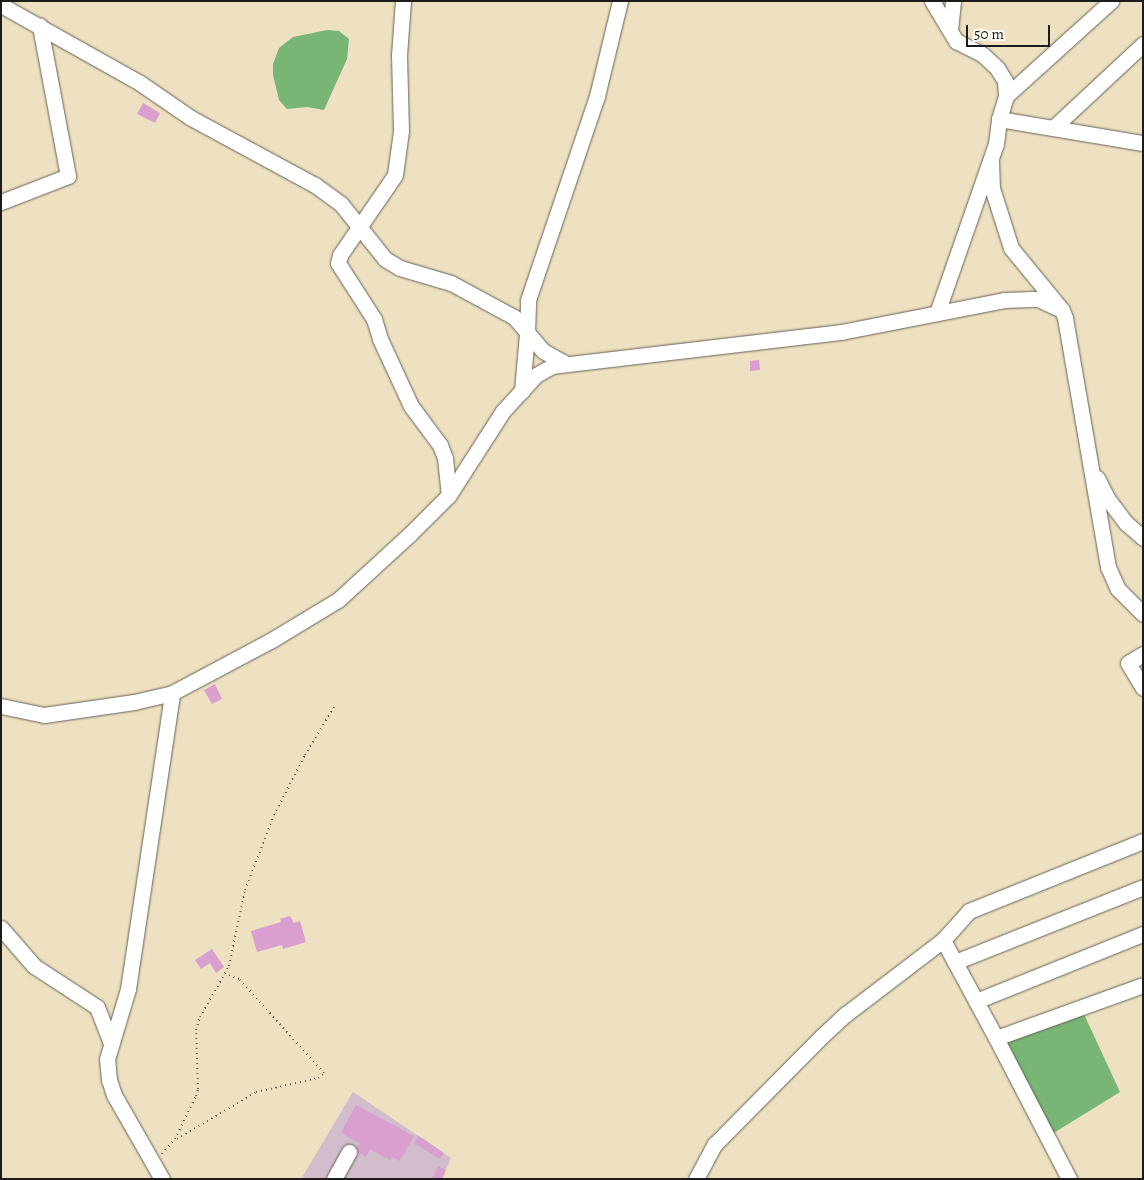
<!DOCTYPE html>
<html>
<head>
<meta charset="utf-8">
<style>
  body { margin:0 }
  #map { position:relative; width:1144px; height:1180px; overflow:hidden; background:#eee1c1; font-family:Alegreya,serif }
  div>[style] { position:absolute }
  .industrial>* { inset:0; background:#d1bdcb }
  .forest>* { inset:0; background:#79b676 }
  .building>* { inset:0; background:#d99fcf }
  .path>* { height:2px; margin-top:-1px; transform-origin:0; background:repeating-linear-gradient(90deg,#666156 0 1px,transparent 0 5px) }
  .roads { filter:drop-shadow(0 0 1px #666156) drop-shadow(0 0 1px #666156) }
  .minor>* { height:15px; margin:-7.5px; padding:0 7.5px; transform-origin:7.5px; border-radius:7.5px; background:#fff }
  span { translate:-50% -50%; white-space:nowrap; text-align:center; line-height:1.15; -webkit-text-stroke:5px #fdfcf7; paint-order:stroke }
  .frame { position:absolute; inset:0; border:2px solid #1c1c1c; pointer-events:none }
  .scale { position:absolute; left:966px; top:25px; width:84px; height:22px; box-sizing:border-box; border:2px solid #1c1c1c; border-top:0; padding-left:6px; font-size:15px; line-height:18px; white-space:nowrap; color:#1c1c1c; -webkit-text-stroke:4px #fdfcf7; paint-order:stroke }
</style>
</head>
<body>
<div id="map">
  <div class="industrial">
    <i style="clip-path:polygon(353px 1092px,451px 1158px,442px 1179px,301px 1179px)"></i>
  </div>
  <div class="forest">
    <i style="clip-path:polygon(327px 30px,339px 31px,349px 39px,347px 59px,324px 110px,307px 107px,287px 109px,279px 100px,273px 75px,273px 64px,279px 48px,293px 37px)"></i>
    <i style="clip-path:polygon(1083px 1012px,1120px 1092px,1052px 1134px,1003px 1041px)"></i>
  </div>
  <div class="building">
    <i style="clip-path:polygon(143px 103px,160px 113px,155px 123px,137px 114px)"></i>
    <i style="clip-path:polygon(759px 360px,760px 370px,750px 371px,750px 361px)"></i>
    <i style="clip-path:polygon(215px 684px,222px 699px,212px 704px,204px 690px)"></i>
    <i style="clip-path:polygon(290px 916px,294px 923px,300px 921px,306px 942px,283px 949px,282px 945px,257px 952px,251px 931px,281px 922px,280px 919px)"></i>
    <i style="clip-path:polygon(212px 949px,224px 967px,216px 973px,210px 963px,201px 969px,195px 960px)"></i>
    <i style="clip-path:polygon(356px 1105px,414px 1136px,400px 1161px,392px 1157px,390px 1160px,370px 1149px,366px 1157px,358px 1152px,357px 1147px,359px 1143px,341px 1133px)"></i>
    <i style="clip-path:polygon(419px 1136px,444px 1153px,440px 1159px,414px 1143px)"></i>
    <i style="clip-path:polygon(438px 1166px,446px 1170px,442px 1179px,432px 1179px)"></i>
  </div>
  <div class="path">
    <i style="left:177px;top:1139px;width:92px;rotate:-30.7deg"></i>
    <i style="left:256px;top:1092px;width:64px;rotate:-12.7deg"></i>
    <i style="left:318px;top:1078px;width:8px;rotate:-40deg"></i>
    <i style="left:324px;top:1073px;width:127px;rotate:-132.1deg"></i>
    <i style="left:239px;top:979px;width:15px;rotate:-160deg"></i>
    <i style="left:162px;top:1154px;width:20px;rotate:-49deg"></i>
    <i style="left:175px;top:1139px;width:48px;rotate:-64deg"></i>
    <i style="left:196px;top:1096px;width:7px;rotate:-74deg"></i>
    <i style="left:198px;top:1089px;width:59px;rotate:-91.9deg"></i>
    <i style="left:196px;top:1030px;width:14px;rotate:-73deg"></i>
    <i style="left:200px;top:1017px;width:59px;rotate:-60.4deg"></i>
    <i style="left:229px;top:966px;width:78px;rotate:-78.1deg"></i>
    <i style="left:245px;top:890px;width:80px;rotate:-68.9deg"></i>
    <i style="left:274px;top:815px;width:68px;rotate:-62.7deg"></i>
    <i style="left:305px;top:755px;width:56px;rotate:-58.9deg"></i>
  </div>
  <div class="roads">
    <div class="minor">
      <i style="left:403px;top:1px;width:54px;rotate:94.2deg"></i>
      <i style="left:399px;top:55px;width:76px;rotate:88.5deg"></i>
      <i style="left:401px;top:131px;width:44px;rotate:97.8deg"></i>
      <i style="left:395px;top:175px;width:97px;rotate:124.5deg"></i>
      <i style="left:340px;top:255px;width:8px;rotate:104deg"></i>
      <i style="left:338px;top:263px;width:67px;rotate:57.3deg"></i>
      <i style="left:374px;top:319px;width:21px;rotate:73deg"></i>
      <i style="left:380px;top:339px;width:74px;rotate:65.2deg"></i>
      <i style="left:411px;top:406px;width:49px;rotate:53.4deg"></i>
      <i style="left:440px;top:445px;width:14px;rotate:69deg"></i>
      <i style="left:445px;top:458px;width:37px;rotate:84deg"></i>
      <i style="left:932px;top:1px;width:47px;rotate:59deg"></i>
      <i style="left:956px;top:41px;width:29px;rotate:27deg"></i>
      <i style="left:982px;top:54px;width:21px;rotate:43deg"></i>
      <i style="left:997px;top:68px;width:15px;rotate:58deg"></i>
      <i style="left:1005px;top:81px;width:15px;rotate:86deg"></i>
      <i style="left:1px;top:5px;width:159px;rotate:29.3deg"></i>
      <i style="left:140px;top:83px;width:62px;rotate:34.5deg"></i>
      <i style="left:191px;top:118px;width:141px;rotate:28.4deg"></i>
      <i style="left:315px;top:185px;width:32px;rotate:36deg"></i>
      <i style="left:341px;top:204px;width:70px;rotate:51.3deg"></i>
      <i style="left:385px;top:259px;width:17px;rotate:31deg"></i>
      <i style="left:400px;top:268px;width:53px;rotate:16.4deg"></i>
      <i style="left:451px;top:283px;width:72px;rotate:28.4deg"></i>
      <i style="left:514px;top:317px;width:45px;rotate:49.5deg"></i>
      <i style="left:543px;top:351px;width:26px;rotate:29deg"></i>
      <i style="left:950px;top:30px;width:29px;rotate:-84deg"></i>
      <i style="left:999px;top:119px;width:146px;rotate:9.5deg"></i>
      <i style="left:1053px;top:128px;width:123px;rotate:-43deg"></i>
      <i style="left:991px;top:160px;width:28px;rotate:88deg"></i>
      <i style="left:992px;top:188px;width:63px;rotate:72.4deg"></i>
      <i style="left:1011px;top:248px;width:80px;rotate:50.6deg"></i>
      <i style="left:1062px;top:310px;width:9px;rotate:69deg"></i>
      <i style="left:1065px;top:318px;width:253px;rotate:80.2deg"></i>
      <i style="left:1108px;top:567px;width:24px;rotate:66deg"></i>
      <i style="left:1118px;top:589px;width:35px;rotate:45deg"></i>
      <i style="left:1px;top:202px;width:72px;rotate:-21.2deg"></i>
      <i style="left:68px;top:176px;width:153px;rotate:-100.6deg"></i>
      <i style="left:937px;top:313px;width:179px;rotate:-70.8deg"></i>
      <i style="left:996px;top:144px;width:25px;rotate:-83deg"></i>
      <i style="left:999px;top:119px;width:24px;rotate:-73deg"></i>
      <i style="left:1006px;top:96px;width:142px;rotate:-42.1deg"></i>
      <i style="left:522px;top:391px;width:57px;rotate:-85deg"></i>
      <i style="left:527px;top:334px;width:34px;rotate:-88deg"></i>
      <i style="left:528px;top:300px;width:215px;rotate:-71.3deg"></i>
      <i style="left:597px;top:96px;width:98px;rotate:-76.4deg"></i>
      <i style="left:1097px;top:478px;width:22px;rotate:63deg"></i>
      <i style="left:1107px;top:498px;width:31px;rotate:53deg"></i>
      <i style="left:1126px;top:523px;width:23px;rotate:41deg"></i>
      <i style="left:1143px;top:654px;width:17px;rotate:149deg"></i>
      <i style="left:1128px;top:663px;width:29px;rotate:59deg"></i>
      <i style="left:1px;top:706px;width:44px;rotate:11.8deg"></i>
      <i style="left:44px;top:715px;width:91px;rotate:-8.2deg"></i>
      <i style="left:134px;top:702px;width:39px;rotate:-13deg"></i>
      <i style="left:172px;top:693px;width:111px;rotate:-28deg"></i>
      <i style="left:270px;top:641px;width:79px;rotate:-31.1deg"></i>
      <i style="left:338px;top:600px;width:98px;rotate:-42.5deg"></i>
      <i style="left:410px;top:534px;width:55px;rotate:-45deg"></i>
      <i style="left:449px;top:495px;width:100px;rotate:-57.3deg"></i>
      <i style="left:503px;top:411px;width:49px;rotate:-47.5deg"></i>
      <i style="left:536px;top:375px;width:18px;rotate:-29deg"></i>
      <i style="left:552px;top:366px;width:291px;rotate:-6.7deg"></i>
      <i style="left:841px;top:332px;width:166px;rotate:-11.1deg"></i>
      <i style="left:1004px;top:300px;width:34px;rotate:-2deg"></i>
      <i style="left:1038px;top:299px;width:26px;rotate:25deg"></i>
      <i style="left:1px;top:928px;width:50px;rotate:49deg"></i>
      <i style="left:34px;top:966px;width:75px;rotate:33.1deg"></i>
      <i style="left:97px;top:1007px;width:40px;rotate:69deg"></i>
      <i style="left:943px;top:940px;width:111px;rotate:61.6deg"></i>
      <i style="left:996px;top:1038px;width:156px;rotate:-19.8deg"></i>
      <i style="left:955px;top:962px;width:202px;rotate:-21.7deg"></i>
      <i style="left:976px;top:1001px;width:180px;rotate:-21.9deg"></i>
      <i style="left:996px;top:1038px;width:159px;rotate:62.6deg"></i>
      <i style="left:162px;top:1179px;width:97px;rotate:-119.7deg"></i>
      <i style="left:114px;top:1095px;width:16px;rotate:-108deg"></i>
      <i style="left:109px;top:1080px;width:21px;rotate:-95deg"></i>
      <i style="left:107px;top:1059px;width:73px;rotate:-73.3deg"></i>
      <i style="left:128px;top:989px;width:299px;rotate:-81.5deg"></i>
      <i style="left:334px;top:1179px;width:31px;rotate:-61deg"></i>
      <i style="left:696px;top:1179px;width:40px;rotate:-62deg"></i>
      <i style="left:715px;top:1144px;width:152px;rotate:-45.3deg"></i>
      <i style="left:822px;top:1036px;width:33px;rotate:-43deg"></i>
      <i style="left:846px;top:1014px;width:122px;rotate:-37.3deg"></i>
      <i style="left:943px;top:940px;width:39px;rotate:-48deg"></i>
      <i style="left:969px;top:911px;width:188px;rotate:-21.9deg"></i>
    </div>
  </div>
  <div class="frame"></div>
  <div class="scale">50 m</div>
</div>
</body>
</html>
